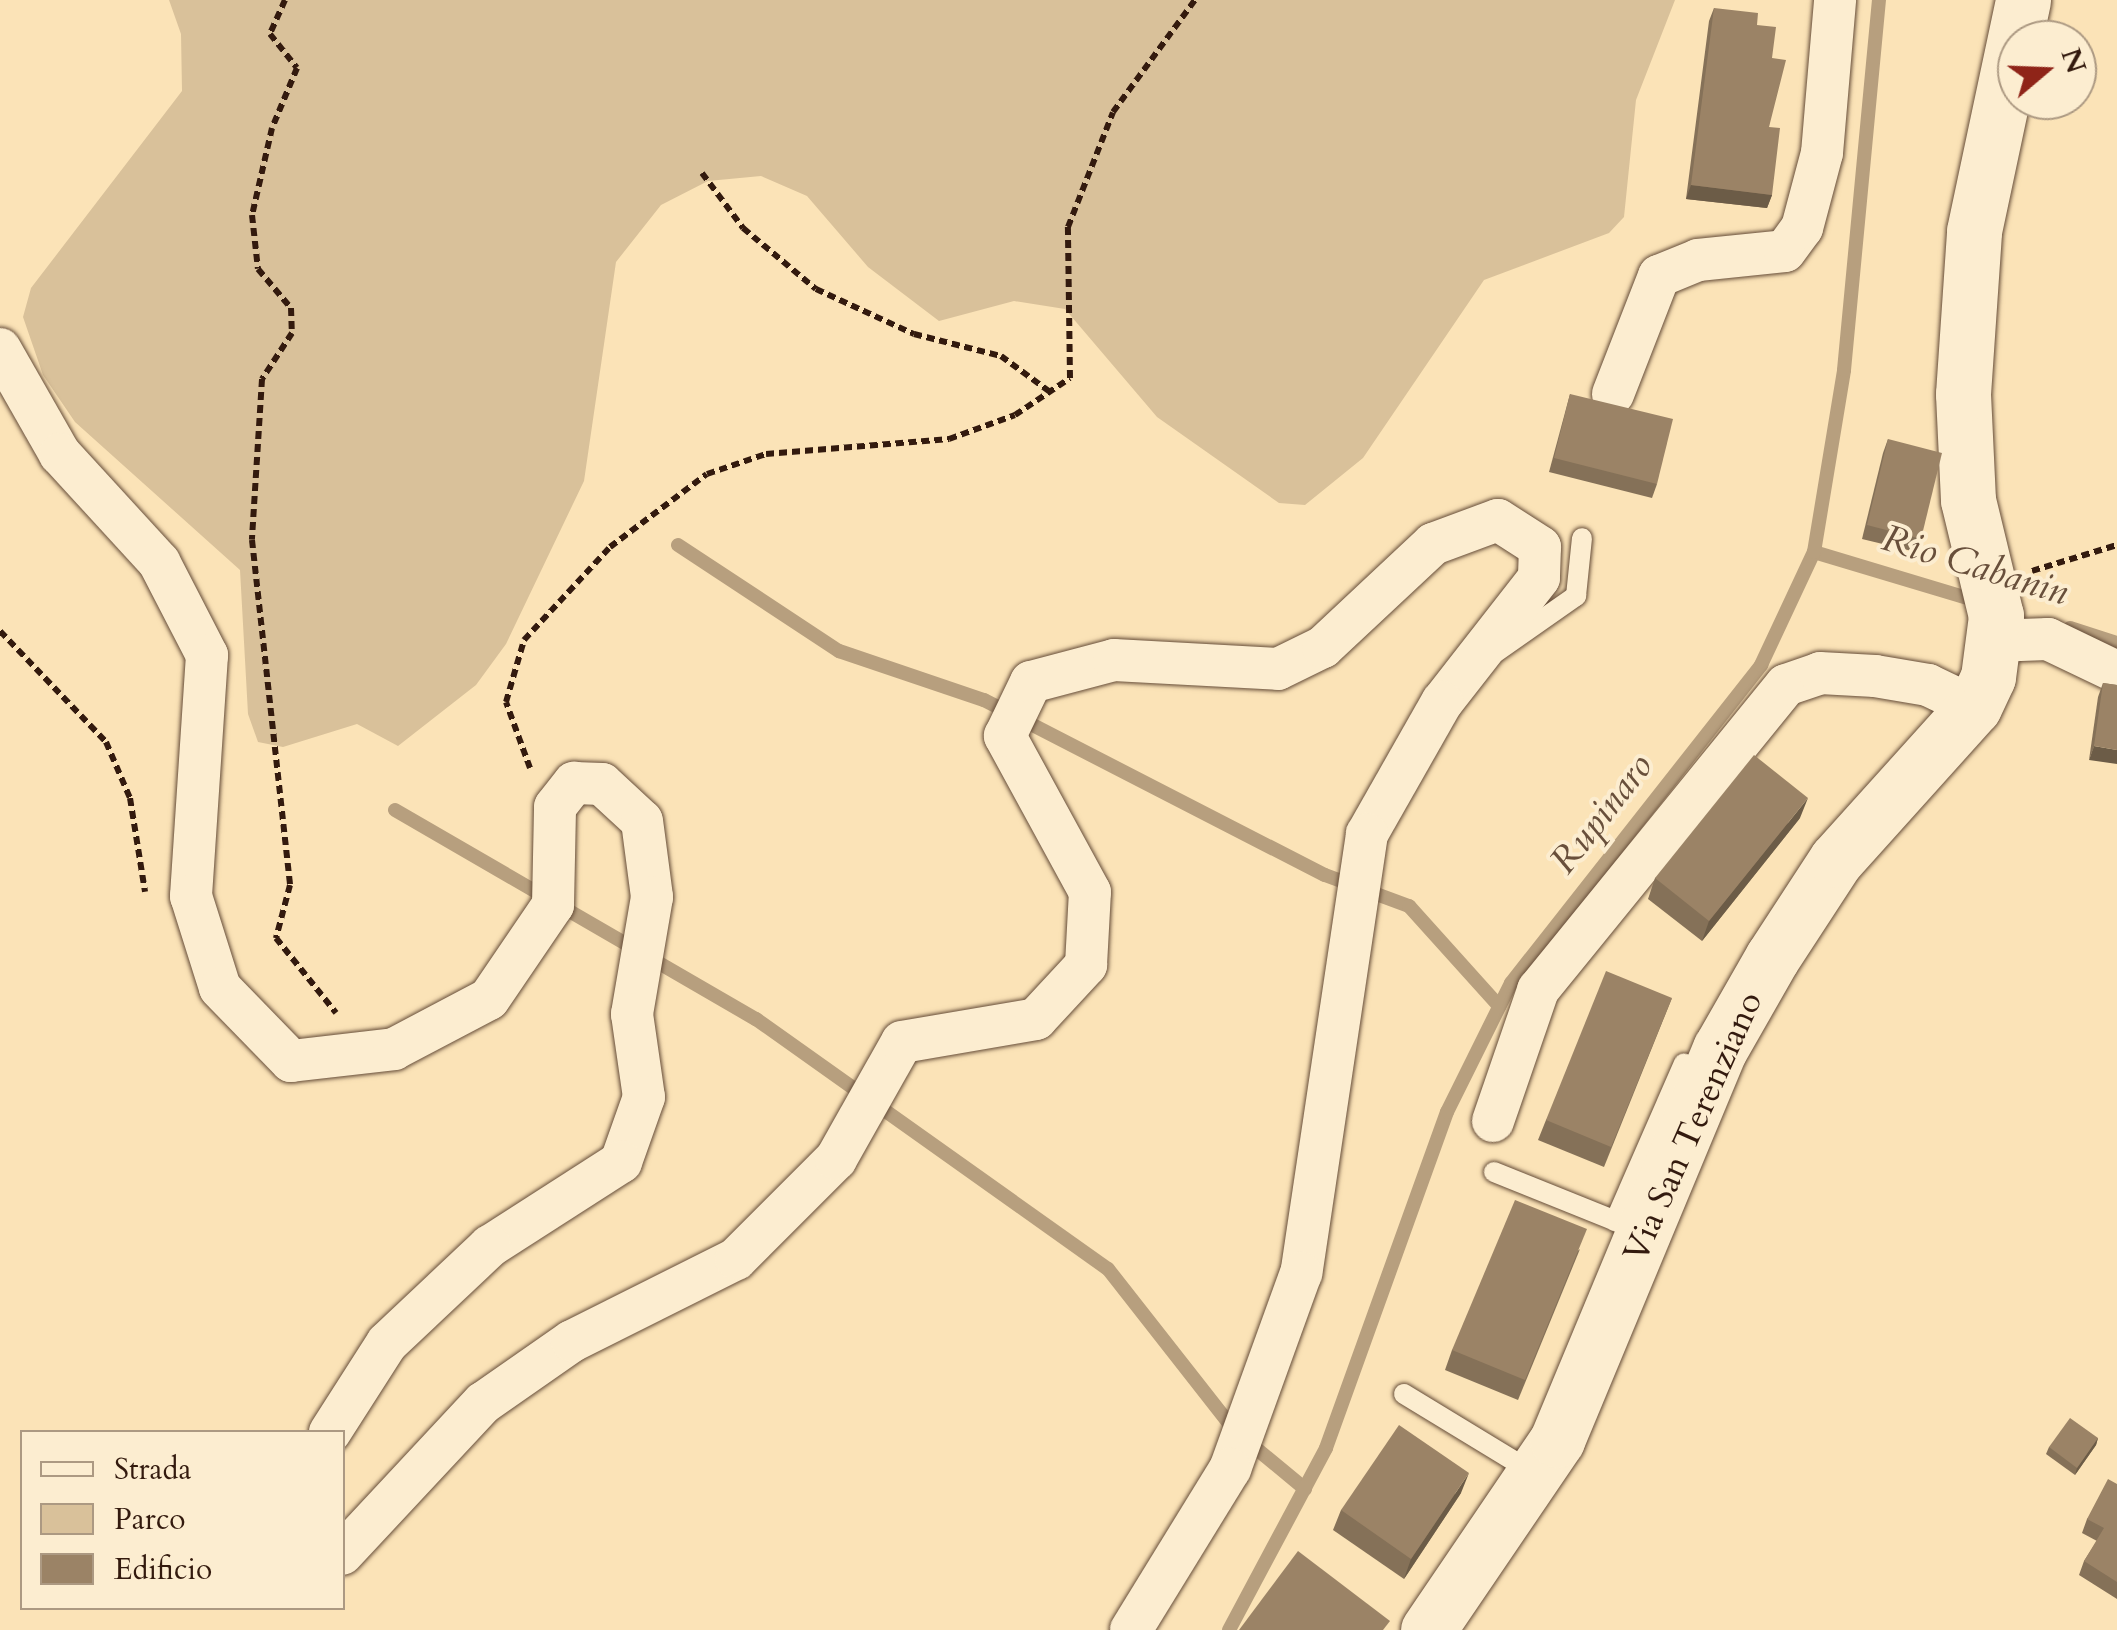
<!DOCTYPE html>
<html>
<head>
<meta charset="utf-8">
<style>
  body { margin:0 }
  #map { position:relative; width:2117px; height:1630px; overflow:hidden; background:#fbe3b7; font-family:Cardo,serif }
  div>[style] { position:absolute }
  .green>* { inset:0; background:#d9c19a }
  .stream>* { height:14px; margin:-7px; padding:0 7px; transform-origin:7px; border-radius:7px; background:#b79f7e }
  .path>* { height:6px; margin-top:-3px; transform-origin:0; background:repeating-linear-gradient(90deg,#331a0e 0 8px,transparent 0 13px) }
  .roads { filter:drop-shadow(0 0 2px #654c38) drop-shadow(0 0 2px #654c38) }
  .lane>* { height:20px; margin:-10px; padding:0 10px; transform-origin:10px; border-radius:10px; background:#fcedd0 }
  .street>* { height:42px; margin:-21px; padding:0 21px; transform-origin:21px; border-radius:21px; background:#fcedd0 }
  .secondary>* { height:55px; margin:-27.5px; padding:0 27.5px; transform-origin:27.5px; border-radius:27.5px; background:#fcedd0 }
  .wall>* { inset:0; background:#857158 }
  .shaded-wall>* { inset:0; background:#6c5c47 }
  .building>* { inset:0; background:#9b8366 }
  span { translate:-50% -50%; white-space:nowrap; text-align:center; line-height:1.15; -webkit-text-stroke:8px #fcedd0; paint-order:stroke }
  .street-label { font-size:35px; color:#331a0e }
  .water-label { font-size:38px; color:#684f3b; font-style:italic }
  .legend { position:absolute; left:20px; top:1430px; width:325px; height:180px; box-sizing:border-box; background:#fcedd0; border:2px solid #ac9982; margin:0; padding:12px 18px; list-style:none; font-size:30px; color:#331a0e }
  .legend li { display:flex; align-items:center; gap:20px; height:50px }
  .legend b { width:50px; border:2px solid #ac9982 }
  .north { position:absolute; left:1997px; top:20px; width:100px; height:100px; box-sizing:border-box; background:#fcedd0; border:2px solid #ac9982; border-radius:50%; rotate:71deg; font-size:28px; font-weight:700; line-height:40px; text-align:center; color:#331a0e }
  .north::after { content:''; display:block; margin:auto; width:35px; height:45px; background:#8f2418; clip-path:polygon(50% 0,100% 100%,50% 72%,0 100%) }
</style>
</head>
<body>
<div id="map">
  <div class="green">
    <i style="clip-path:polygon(169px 0,1675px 0,1636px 100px,1624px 217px,1609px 233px,1484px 280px,1363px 458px,1305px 505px,1279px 503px,1157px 417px,1065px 309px,1014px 301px,939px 321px,868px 267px,807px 196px,761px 176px,708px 181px,661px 205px,616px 262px,584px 481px,506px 644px,476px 685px,398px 746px,357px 724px,283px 747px,258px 742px,248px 714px,240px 570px,75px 422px,43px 375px,23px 317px,31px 288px,182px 91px,181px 34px)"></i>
  </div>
  <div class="stream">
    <i style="left:678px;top:545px;width:193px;rotate:33.4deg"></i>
    <i style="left:839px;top:651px;width:153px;rotate:18.7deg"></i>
    <i style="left:984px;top:700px;width:383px;rotate:27.2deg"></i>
    <i style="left:1325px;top:875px;width:90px;rotate:20.3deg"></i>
    <i style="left:1409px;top:906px;width:135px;rotate:48deg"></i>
    <i style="left:1814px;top:552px;width:170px;rotate:16.7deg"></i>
    <i style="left:2070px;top:628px;width:49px;rotate:17.7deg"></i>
    <i style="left:395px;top:810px;width:417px;rotate:30.1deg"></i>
    <i style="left:756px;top:1019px;width:432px;rotate:35.4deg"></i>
    <i style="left:1108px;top:1269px;width:206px;rotate:51.9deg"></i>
    <i style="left:1235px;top:1431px;width:91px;rotate:39.6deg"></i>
    <i style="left:1229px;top:1630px;width:206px;rotate:-61.9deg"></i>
    <i style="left:1326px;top:1448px;width:357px;rotate:-70.2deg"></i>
    <i style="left:1447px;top:1112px;width:144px;rotate:-63.6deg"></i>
    <i style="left:1511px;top:983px;width:405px;rotate:-51.8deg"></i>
    <i style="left:1761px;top:665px;width:125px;rotate:-64.9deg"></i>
    <i style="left:1814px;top:552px;width:184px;rotate:-80.6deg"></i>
    <i style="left:1844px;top:370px;width:372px;rotate:-84.6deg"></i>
  </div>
  <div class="path">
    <i style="left:285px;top:0;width:37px;rotate:114deg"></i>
    <i style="left:270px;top:34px;width:43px;rotate:51.5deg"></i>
    <i style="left:297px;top:68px;width:65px;rotate:112.6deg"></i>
    <i style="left:272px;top:128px;width:89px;rotate:102.9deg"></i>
    <i style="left:252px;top:215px;width:54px;rotate:83.7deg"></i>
    <i style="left:258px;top:269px;width:51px;rotate:49.8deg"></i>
    <i style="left:291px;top:308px;width:25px;rotate:88deg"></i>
    <i style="left:292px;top:333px;width:55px;rotate:123.1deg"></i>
    <i style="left:262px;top:379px;width:161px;rotate:93.6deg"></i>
    <i style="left:252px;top:540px;width:347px;rotate:83.7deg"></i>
    <i style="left:290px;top:885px;width:55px;rotate:104.8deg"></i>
    <i style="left:276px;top:938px;width:96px;rotate:51.3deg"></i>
    <i style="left:702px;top:173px;width:69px;rotate:53.3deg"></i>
    <i style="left:743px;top:228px;width:95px;rotate:39.9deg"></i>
    <i style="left:816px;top:289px;width:108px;rotate:24.7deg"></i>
    <i style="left:914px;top:334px;width:90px;rotate:14.2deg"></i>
    <i style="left:1001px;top:356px;width:64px;rotate:36.2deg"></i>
    <i style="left:2032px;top:571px;width:89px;rotate:-17deg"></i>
    <i style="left:0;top:631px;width:153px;rotate:46.3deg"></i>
    <i style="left:106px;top:742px;width:61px;rotate:66.8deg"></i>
    <i style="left:130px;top:798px;width:95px;rotate:80.9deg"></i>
    <i style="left:530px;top:768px;width:70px;rotate:-110deg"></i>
    <i style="left:506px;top:702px;width:65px;rotate:-73.8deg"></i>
    <i style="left:524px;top:640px;width:127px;rotate:-47.2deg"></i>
    <i style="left:610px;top:547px;width:121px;rotate:-37deg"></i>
    <i style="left:707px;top:474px;width:62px;rotate:-18.7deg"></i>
    <i style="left:766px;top:454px;width:184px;rotate:-4.7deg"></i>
    <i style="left:949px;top:439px;width:70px;rotate:-20deg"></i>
    <i style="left:1015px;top:415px;width:66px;rotate:-33.9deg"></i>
    <i style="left:1070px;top:378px;width:151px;rotate:-90.8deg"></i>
    <i style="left:1068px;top:227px;width:123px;rotate:-68.6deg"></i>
    <i style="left:1113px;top:112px;width:139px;rotate:-53.8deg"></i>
  </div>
  <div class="roads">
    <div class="lane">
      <i style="left:1496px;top:652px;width:98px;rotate:-35deg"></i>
      <i style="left:1576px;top:596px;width:58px;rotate:-84.1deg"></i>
      <i style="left:1494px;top:1172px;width:142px;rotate:21.9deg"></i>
      <i style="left:1615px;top:1221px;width:172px;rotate:-66.4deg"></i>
      <i style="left:1404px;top:1394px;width:152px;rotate:31.3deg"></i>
    </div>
    <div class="street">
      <i style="left:0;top:349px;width:121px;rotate:60.3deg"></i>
      <i style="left:60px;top:454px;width:147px;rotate:47.5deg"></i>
      <i style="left:159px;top:562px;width:105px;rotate:62.7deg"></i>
      <i style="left:207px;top:655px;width:242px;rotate:93.8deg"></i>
      <i style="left:191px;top:896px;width:96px;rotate:72.5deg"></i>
      <i style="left:220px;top:988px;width:102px;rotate:45.8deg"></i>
      <i style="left:291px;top:1061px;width:104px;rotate:-6.6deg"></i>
      <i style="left:394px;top:1049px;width:107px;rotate:-27.8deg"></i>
      <i style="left:489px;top:999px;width:114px;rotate:-55.8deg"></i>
      <i style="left:553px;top:905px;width:98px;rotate:-88.8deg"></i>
      <i style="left:555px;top:807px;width:31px;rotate:-52deg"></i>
      <i style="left:574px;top:783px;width:28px;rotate:2deg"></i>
      <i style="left:602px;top:784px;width:54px;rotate:42.8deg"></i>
      <i style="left:642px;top:821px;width:77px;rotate:82.5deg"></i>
      <i style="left:652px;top:897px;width:119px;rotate:99.7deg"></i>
      <i style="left:632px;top:1014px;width:84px;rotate:81.8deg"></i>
      <i style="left:644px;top:1097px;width:69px;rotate:109.5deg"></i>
      <i style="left:621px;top:1162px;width:156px;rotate:147.3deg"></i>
      <i style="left:490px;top:1246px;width:141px;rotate:136.7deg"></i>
      <i style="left:387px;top:1343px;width:106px;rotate:122.6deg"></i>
      <i style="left:1613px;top:394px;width:127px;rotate:-68.7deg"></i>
      <i style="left:1659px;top:276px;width:42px;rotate:-22.3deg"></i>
      <i style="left:1698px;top:260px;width:87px;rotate:-5.9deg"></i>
      <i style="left:1785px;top:251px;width:29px;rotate:-54deg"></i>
      <i style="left:1802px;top:228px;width:78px;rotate:-75.1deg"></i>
      <i style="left:1822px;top:153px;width:154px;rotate:-85.1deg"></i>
      <i style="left:1993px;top:641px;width:55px;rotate:-2.1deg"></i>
      <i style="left:2048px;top:639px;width:76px;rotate:25.6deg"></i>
      <i style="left:1493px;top:1121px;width:139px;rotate:-71deg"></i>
      <i style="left:1538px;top:990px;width:393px;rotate:-50.9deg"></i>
      <i style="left:1786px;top:685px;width:36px;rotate:-19deg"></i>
      <i style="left:1820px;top:673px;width:55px;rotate:3.1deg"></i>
      <i style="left:1875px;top:676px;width:54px;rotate:9.6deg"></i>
      <i style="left:1928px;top:685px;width:51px;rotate:25.6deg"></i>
      <i style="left:342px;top:1554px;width:207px;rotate:-47deg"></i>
      <i style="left:483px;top:1403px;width:108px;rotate:-34.9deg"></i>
      <i style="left:572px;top:1341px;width:183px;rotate:-26.6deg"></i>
      <i style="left:736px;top:1259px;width:141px;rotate:-45deg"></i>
      <i style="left:836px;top:1159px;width:134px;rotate:-60.6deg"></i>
      <i style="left:902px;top:1042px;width:136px;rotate:-9.7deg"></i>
      <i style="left:1036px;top:1019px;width:74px;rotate:-47.2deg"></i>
      <i style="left:1086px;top:965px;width:73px;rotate:-86.9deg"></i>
      <i style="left:1090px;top:892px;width:178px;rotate:-118.6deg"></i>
      <i style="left:1005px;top:736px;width:60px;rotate:-64.3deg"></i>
      <i style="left:1031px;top:682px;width:86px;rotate:-14.8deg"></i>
      <i style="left:1114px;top:660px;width:164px;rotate:3.1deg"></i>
      <i style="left:1278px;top:669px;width:50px;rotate:-26.1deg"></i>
      <i style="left:1323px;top:647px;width:151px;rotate:-43.1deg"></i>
      <i style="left:1433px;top:544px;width:69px;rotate:-20.3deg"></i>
      <i style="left:1498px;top:520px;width:50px;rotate:32.7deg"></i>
      <i style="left:1540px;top:547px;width:31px;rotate:92deg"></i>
      <i style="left:1539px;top:578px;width:157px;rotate:128deg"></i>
      <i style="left:1442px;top:702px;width:152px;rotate:119.6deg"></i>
      <i style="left:1367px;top:834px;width:444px;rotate:98.5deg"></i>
      <i style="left:1301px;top:1273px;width:208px;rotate:109.9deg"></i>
      <i style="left:1230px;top:1469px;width:189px;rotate:121.6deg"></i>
    </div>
    <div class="secondary">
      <i style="left:1428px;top:1630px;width:230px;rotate:-55.8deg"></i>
      <i style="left:1557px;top:1440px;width:424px;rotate:-67.4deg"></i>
      <i style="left:1720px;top:1049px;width:105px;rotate:-60.3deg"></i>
      <i style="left:1772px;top:958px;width:117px;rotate:-56.9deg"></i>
      <i style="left:1836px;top:860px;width:206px;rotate:-48deg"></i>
      <i style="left:1974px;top:707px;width:33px;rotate:-65deg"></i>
      <i style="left:1988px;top:677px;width:62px;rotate:-82.5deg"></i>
      <i style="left:1996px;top:616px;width:119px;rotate:-103.6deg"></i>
      <i style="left:1968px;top:500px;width:106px;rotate:-92.7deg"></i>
      <i style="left:1963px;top:394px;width:163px;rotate:-86.1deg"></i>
      <i style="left:1974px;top:231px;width:236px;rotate:-78deg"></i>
    </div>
  </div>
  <div class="wall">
    <i style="clip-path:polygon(1714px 8px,1772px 58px,1769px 127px,1772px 195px,1767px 208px,1686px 199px,1709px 21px)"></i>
    <i style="clip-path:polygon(1570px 394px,1657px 484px,1652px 498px,1549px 472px)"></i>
    <i style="clip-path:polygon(1888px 439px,1921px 539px,1916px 552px,1862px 539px,1883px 453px)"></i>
    <i style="clip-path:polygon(2103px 683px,2117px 685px,2089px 760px,2098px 697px)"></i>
    <i style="clip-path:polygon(1800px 818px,1702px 941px,1648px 899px,1655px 878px)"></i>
    <i style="clip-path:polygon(1672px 998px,1604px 1167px,1538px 1140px,1546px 1120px)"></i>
    <i style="clip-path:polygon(1580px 1249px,1518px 1400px,1445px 1370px,1452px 1350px)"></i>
    <i style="clip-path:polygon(2098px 1438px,2096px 1445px,2075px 1475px,2046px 1454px,2049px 1447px)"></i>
    <i style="clip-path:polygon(2117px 1484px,2117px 1599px,2079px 1575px,2084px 1561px,2097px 1541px,2082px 1533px,2087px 1519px)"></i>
    <i style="clip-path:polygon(1461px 1493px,1404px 1579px,1333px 1530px,1341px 1510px)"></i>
  </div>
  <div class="shaded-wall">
    <i style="clip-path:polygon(1691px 185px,1772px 195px,1767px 208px,1686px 199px)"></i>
    <i style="clip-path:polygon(2094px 746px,2117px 750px,2117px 764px,2089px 760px)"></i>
    <i style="clip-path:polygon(1808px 798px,1800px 818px,1702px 941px,1709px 921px)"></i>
    <i style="clip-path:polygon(2098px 1438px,2096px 1445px,2075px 1475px,2077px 1468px)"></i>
    <i style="clip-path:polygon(1469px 1473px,1461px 1493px,1404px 1579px,1411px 1559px)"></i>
  </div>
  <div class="building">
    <i style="clip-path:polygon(1714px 8px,1758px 13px,1757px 25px,1776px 27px,1772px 58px,1786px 60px,1769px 127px,1780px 128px,1772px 195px,1691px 185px)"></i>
    <i style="clip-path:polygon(1570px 394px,1673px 419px,1657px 484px,1554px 458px)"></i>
    <i style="clip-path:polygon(1888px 439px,1942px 453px,1921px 539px,1867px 525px)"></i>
    <i style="clip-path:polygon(2103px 683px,2117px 685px,2117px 750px,2094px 746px)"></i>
    <i style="clip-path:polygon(1754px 755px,1808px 798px,1709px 921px,1655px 878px)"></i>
    <i style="clip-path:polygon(1606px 971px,1672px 998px,1611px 1147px,1546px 1120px)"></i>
    <i style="clip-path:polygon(1515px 1200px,1587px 1229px,1525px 1380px,1452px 1350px)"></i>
    <i style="clip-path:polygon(2070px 1418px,2098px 1438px,2077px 1468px,2049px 1447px)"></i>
    <i style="clip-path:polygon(1399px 1425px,1469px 1473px,1411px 1559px,1341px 1510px)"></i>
    <i style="clip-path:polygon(2108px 1479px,2117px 1484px,2117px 1582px,2084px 1561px,2104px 1528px,2087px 1519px)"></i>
    <i style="clip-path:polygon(1298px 1551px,1390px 1621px,1383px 1630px,1239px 1630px)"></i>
  </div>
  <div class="street-label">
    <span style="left:1693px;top:1127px;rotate:-66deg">Via San Terenziano</span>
  </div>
  <div class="water-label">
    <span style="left:1975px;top:566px;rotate:17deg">Rio Cabanin</span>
    <span style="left:1602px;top:814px;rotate:-52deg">Rupinaro</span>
  </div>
  <ul class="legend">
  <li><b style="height:12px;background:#fcedd0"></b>Strada</li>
  <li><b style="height:28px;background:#d9c19a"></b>Parco</li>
  <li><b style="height:28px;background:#9b8366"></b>Edificio</li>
  </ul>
  <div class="north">N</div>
</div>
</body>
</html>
